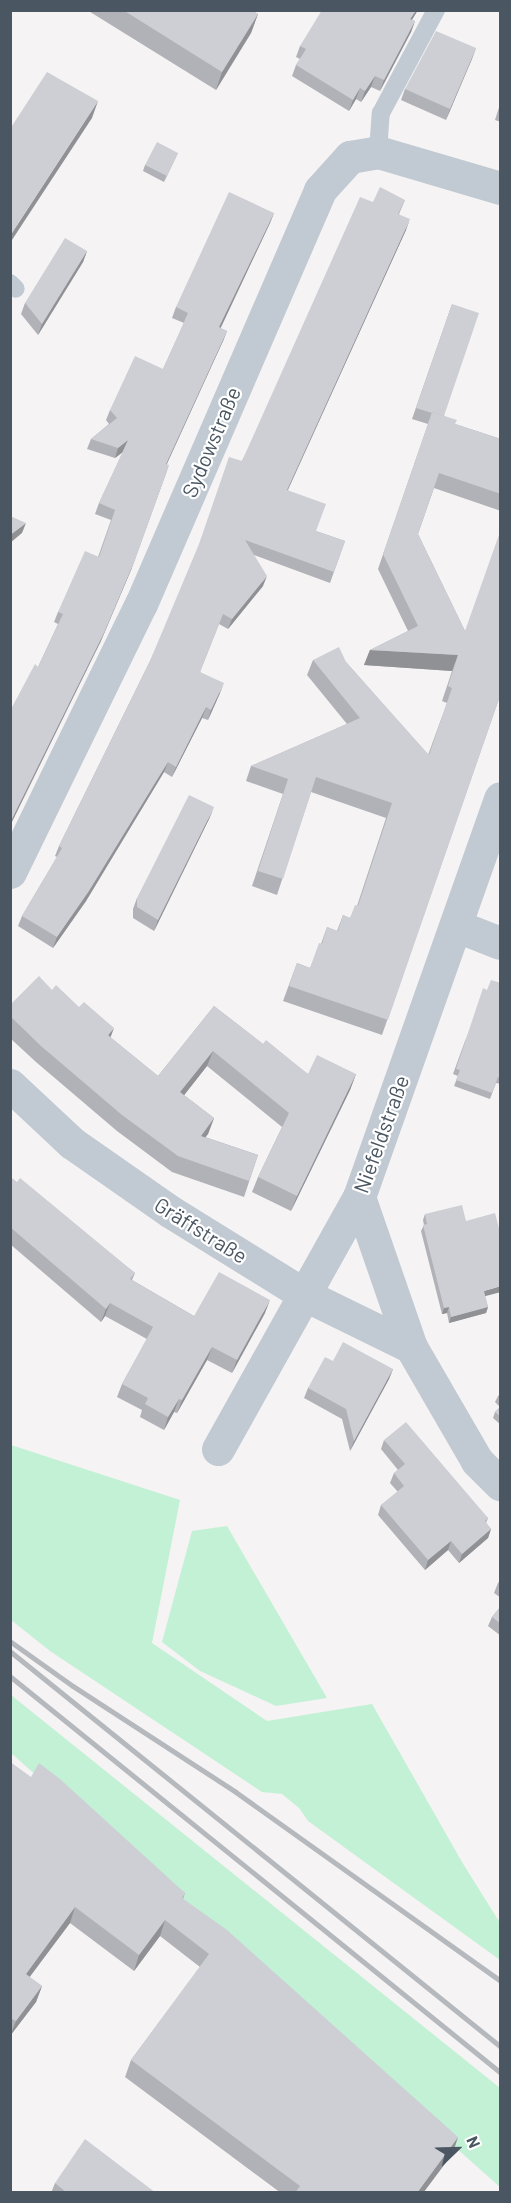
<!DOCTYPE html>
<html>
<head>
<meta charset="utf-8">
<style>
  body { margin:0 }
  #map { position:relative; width:511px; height:2203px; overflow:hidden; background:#f5f3f3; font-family:Barlow,sans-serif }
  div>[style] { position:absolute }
  .green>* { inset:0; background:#c3f1d5 }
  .service>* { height:18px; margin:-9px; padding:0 9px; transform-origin:9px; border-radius:9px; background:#c1cad2 }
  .minor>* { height:33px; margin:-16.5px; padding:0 16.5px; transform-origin:16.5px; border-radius:16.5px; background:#c1cad2 }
  .rail>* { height:4.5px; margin:-2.25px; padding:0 2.25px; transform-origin:2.25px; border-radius:2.25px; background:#b5b8bd }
  .wall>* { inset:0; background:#b0b2b7 }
  .shaded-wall>* { inset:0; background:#909195 }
  .building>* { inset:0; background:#cdcfd5 }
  span { translate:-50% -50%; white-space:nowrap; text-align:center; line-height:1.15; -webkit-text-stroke:4.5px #fff; paint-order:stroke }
  .street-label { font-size:21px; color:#4a5661 }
  .frame { position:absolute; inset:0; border:12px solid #4a5661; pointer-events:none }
  .north { position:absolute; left:427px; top:2119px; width:60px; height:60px; -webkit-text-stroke:4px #fff; paint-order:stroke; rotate:67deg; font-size:16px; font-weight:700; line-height:24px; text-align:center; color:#4a5661 }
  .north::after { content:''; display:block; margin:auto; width:21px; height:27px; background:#4a5661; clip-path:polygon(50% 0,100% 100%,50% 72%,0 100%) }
</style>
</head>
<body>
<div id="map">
  <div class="green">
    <i style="clip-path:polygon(11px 1445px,180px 1500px,152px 1643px,267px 1721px,372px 1704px,462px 1862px,500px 1923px,500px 1960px,308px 1821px,299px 1808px,282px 1794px,262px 1792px,50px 1651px,11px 1620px)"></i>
    <i style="clip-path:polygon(227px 1526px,327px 1698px,276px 1706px,200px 1671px,162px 1642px,192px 1531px)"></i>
    <i style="clip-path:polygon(11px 1695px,500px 2088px,500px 2187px,11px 1753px)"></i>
  </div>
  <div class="service">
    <i style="left:378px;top:152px;width:39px;rotate:-86deg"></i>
    <i style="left:381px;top:113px;width:117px;rotate:-61.9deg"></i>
    <i style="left:10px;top:283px;width:8px;rotate:45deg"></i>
  </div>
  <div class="minor">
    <i style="left:10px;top:872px;width:298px;rotate:-64deg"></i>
    <i style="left:141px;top:604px;width:451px;rotate:-66.6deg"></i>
    <i style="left:320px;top:190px;width:45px;rotate:-47.7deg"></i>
    <i style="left:350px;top:157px;width:28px;rotate:-10deg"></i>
    <i style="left:378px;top:152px;width:127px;rotate:16.4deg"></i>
    <i style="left:457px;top:926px;width:46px;rotate:21.6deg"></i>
    <i style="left:10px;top:1085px;width:85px;rotate:43.1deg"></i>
    <i style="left:72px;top:1143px;width:121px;rotate:34.9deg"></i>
    <i style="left:171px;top:1212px;width:158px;rotate:31.8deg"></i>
    <i style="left:305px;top:1295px;width:118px;rotate:26.1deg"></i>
    <i style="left:411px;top:1347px;width:132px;rotate:59.9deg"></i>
    <i style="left:477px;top:1461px;width:33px;rotate:45deg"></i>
    <i style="left:359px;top:1197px;width:159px;rotate:70.9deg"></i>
    <i style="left:218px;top:1449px;width:289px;rotate:-60.8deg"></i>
    <i style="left:359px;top:1197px;width:423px;rotate:-70.5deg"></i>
  </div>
  <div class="rail">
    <i style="left:10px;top:1641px;width:77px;rotate:35.5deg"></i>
    <i style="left:73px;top:1686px;width:194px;rotate:33deg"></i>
    <i style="left:236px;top:1792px;width:324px;rotate:35.5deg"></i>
    <i style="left:10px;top:1651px;width:629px;rotate:38.87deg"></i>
    <i style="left:10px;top:1676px;width:630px;rotate:38.94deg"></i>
  </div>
  <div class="wall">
    <i style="clip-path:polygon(87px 10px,251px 10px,258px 14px,251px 33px,216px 90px)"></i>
    <i style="clip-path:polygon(412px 20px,415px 21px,411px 32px,380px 91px,371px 87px,361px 102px,356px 99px,349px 111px,292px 76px,296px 65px,300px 59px,296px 57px,300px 46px)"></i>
    <i style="clip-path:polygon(476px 48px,446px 120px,401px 100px,405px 89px)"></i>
    <i style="clip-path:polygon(501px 101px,501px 122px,495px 120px)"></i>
    <i style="clip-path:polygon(178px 153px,164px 182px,143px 171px,145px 165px)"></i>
    <i style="clip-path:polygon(405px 200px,399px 214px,406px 230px,288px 490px,316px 531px,345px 541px,330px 583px,254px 555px,263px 586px,228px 629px,219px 624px,200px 672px,220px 693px,208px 720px,202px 718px,172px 777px,164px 772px,86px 901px,53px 948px,18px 926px,22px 916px,57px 857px,55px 856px,59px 846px,150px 661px,242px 461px,373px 202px)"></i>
    <i style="clip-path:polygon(274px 213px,270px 223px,220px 328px,227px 331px,223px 341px,167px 464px,131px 570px,100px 643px,38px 667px,58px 624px,54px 622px,58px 612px,98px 557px,111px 520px,95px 514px,99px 503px,123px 452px,115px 458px,87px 449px,91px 439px,109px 424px,106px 420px,110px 410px,163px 369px,184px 323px,172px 318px,176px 307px)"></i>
    <i style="clip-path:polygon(87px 251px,83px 262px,38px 335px,21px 314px,25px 303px)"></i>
    <i style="clip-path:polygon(452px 304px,444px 416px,455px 424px,501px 439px,501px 511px,434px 488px,418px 534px,465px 631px,501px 693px,382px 1035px,283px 1001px,297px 963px,310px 968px,321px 944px,327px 927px,337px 931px,343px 915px,350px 918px,357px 906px,386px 818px,311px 792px,277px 895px,252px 886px,283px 794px,246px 781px,251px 766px,347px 724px,307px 675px,313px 660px,346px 662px,428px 755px,447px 703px,442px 701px,452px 671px,364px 665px,370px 650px,408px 631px,378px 569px,428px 424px,412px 419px)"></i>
    <i style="clip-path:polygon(210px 817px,154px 931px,133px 918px,133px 909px,137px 898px)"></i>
    <i style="clip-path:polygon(501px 983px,501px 1084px,496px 1083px,490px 1099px,454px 1086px,458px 1076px,453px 1074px,465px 1041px,487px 990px)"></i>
    <i style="clip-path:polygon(52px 990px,158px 1076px,214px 1006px,263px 1044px,308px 1074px,356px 1074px,350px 1090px,291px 1211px,252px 1192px,258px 1177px,282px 1127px,207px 1066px,184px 1095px,214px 1118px,208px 1134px,205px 1137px,258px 1155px,244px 1197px,172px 1172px,117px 1131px,36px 1062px,10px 1038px,10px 1005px)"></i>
    <i style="clip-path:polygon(10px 1177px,135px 1273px,132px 1280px,194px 1316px,265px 1313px,232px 1373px,207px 1360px,177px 1413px,174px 1412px,164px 1430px,140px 1417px,142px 1410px,117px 1397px,122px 1384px,147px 1339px,105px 1316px,101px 1322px,10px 1244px)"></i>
    <i style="clip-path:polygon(425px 1214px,485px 1296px,488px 1307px,486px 1313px,449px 1323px,447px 1313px,442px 1314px,421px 1231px,424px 1225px,423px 1220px)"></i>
    <i style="clip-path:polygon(333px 1361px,393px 1369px,389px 1379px,350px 1451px,342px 1419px,304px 1398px,308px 1388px)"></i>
    <i style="clip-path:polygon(501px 1393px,501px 1425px,493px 1418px,495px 1412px,500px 1407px,495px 1402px,498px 1396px)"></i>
    <i style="clip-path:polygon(384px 1440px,488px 1518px,486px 1523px,491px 1529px,488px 1538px,459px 1563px,448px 1550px,425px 1570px,378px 1515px,381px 1505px,398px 1492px,390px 1483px,394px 1473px,398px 1470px,381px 1449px)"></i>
    <i style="clip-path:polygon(501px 1579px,501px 1598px,494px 1593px,498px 1583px)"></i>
    <i style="clip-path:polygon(501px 1606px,501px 1636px,488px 1626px,492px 1617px)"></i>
    <i style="clip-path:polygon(10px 1762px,185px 1893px,183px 1899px,453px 2153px,423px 2193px,281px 2193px,125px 2077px,131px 2060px,200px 1967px,160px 1936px,134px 1971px,70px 1923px,29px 1977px,42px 1986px,36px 2002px,10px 2036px)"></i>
    <i style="clip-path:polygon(55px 2183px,156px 2193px,51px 2193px)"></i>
  </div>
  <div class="shaded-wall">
    <i style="clip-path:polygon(416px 10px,418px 10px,406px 30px,410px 19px)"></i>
    <i style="clip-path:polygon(258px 14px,251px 33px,216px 90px,222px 72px)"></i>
    <i style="clip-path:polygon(415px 21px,411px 32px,380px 91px,384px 80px)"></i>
    <i style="clip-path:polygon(476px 48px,472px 59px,446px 120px,450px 109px)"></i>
    <i style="clip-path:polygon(375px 76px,371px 87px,361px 102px,365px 91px)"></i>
    <i style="clip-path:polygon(360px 88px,356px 99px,349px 111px,353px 100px)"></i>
    <i style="clip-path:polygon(98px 101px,92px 118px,10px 243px,10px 236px)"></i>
    <i style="clip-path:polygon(274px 213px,270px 223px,216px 338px,219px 327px)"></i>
    <i style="clip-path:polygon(410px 219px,406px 230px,283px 500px,287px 490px)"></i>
    <i style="clip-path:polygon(87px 251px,83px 262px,38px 335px,42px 324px)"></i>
    <i style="clip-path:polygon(227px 331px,223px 341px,162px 474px,166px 464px)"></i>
    <i style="clip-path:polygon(128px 440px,124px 451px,115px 458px,118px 448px)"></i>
    <i style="clip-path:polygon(169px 465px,131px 570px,100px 643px,10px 826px,10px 823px)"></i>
    <i style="clip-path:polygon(26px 523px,22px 533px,10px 543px,10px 535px)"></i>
    <i style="clip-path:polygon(267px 576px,263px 586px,228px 629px,232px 619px)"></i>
    <i style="clip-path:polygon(370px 650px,458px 655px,452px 671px,364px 665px)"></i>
    <i style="clip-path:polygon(224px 683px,220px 693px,208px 720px,211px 710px)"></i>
    <i style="clip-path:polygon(206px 707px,202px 718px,172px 777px,176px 767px)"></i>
    <i style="clip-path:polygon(168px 762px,164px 772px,86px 901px,53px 948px,57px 937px)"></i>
    <i style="clip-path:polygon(214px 807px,210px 817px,154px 931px,158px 920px)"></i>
    <i style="clip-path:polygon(114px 1028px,108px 1044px,108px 1035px)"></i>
    <i style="clip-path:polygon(213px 1051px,207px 1066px,174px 1108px,180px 1092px)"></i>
    <i style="clip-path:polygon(356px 1074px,350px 1090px,291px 1211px,297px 1196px)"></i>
    <i style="clip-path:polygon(214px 1118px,208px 1134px,195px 1151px,201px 1136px)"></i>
    <i style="clip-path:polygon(501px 1286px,501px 1292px,482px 1297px,484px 1291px)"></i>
    <i style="clip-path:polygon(270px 1300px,265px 1313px,232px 1373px,237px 1360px)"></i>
    <i style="clip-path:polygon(110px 1303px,105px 1316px,101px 1322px,106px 1309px)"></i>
    <i style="clip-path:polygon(449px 1307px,447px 1313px,442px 1314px,444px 1308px)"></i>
    <i style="clip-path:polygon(488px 1307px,486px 1313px,449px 1323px,451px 1317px)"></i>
    <i style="clip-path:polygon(212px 1347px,207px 1360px,177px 1413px,182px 1400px)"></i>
    <i style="clip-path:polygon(393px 1369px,389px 1379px,350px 1451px,354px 1441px)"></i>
    <i style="clip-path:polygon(179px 1399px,174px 1412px,164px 1430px,168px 1417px)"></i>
    <i style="clip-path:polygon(491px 1529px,488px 1538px,459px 1563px,462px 1554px)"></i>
    <i style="clip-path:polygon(451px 1541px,448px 1550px,425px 1570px,428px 1560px)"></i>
    <i style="clip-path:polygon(75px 1907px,70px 1923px,20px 1990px,26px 1974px)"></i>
    <i style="clip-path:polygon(165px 1920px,160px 1936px,134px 1971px,139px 1955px)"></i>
    <i style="clip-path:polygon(42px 1986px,36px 2002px,10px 2036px,16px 2021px)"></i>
    <i style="clip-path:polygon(458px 2137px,453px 2153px,423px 2193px,417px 2193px)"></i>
  </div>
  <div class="building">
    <i style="clip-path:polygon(123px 10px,251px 10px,258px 14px,222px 72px)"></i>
    <i style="clip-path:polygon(322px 10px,416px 10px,410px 19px,415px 21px,384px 80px,375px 76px,365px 91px,360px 88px,353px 100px,296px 65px,306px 49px,300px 46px)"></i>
    <i style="clip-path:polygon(436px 31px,476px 48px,450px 109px,405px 89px)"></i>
    <i style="clip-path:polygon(47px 72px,98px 101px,10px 236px,10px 129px)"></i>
    <i style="clip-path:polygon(157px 142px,178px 153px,167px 176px,145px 165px)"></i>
    <i style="clip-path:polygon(380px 187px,405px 200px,398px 214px,410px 219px,287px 490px,326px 504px,316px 531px,345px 541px,334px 572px,245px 540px,267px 576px,232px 619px,223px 614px,200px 672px,224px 683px,211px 710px,206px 707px,176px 767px,168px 762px,89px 891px,57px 937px,22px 916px,62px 848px,59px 846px,150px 661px,199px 544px,229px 457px,242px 461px,360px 197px,373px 202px)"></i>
    <i style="clip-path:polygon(229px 192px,274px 213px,219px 327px,227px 331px,166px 464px,169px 465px,135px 560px,104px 633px,10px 823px,10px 711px,35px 664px,38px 667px,63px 614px,58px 612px,85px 551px,99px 557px,115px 510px,99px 503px,128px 440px,118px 448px,91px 439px,117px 418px,110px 410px,135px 356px,163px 369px,188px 313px,176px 307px)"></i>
    <i style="clip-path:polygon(65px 238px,87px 251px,42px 324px,25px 303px)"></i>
    <i style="clip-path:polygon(452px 304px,479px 313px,444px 416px,432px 412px,432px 413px,416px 408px)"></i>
    <i style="clip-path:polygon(432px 412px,457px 420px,455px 424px,501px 439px,501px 494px,439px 473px,418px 534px,465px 631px,501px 529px,501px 693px,388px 1020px,289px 986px,297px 963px,310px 968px,319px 943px,322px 944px,327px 927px,338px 931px,343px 915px,350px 918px,355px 905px,358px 906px,392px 803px,316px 777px,283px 879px,258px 871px,288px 779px,251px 766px,360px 718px,313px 660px,339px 647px,346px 662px,429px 755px,452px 688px,448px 686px,458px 655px,370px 650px,418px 626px,383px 554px)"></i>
    <i style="clip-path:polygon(10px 516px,26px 523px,10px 535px)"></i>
    <i style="clip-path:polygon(189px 795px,214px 807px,158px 920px,137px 907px,137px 898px)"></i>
    <i style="clip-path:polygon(39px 976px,52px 990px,56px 985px,79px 1007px,84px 1002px,114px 1028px,108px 1035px,158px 1076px,214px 1006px,263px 1044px,266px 1040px,308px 1074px,317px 1055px,356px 1074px,297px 1196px,258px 1177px,289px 1113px,213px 1051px,180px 1092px,214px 1118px,201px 1136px,258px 1155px,249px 1181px,178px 1156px,122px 1115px,41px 1046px,10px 1016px,10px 1005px)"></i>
    <i style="clip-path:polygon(491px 980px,501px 983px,501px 1078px,498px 1077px,492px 1093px,456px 1080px,460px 1070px,456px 1069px,483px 988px,487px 990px)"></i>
    <i style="clip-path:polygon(10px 1177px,17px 1182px,20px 1178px,135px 1273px,130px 1279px,194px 1316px,219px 1272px,270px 1300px,237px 1360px,212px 1347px,182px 1400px,179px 1399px,168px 1417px,145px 1404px,148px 1398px,122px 1384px,153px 1327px,110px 1303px,106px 1309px,10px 1227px)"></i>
    <i style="clip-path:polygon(462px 1205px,466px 1221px,495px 1213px,501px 1236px,501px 1286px,484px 1291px,488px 1307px,451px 1317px,449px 1307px,444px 1308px,423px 1225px,427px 1224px,425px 1214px)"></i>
    <i style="clip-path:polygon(343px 1342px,393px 1369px,354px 1441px,346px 1409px,308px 1388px,325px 1357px,333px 1361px)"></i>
    <i style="clip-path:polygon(501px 1407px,501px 1417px,495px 1412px)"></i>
    <i style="clip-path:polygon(406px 1422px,488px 1518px,485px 1521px,491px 1529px,462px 1554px,451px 1541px,428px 1560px,381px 1505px,404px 1486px,394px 1473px,405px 1464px,384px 1440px)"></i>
    <i style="clip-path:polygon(501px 1606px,501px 1624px,492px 1617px)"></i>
    <i style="clip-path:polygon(10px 1762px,31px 1777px,39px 1763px,60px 1779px,185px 1893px,182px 1898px,227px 1930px,458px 2137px,417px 2193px,295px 2193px,300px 2186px,131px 2060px,209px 1954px,165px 1920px,139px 1955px,75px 1907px,26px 1974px,42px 1986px,16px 2021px,10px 2018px)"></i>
    <i style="clip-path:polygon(85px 2139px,156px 2193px,67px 2193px,55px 2183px)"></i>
  </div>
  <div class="street-label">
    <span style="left:211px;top:442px;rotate:-67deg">Sydowstraße</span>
    <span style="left:381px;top:1134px;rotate:-70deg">Niefeldstraße</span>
    <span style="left:201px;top:1230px;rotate:32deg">Gräffstraße</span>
  </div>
  <div class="frame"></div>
  <div class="north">N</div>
</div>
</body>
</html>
